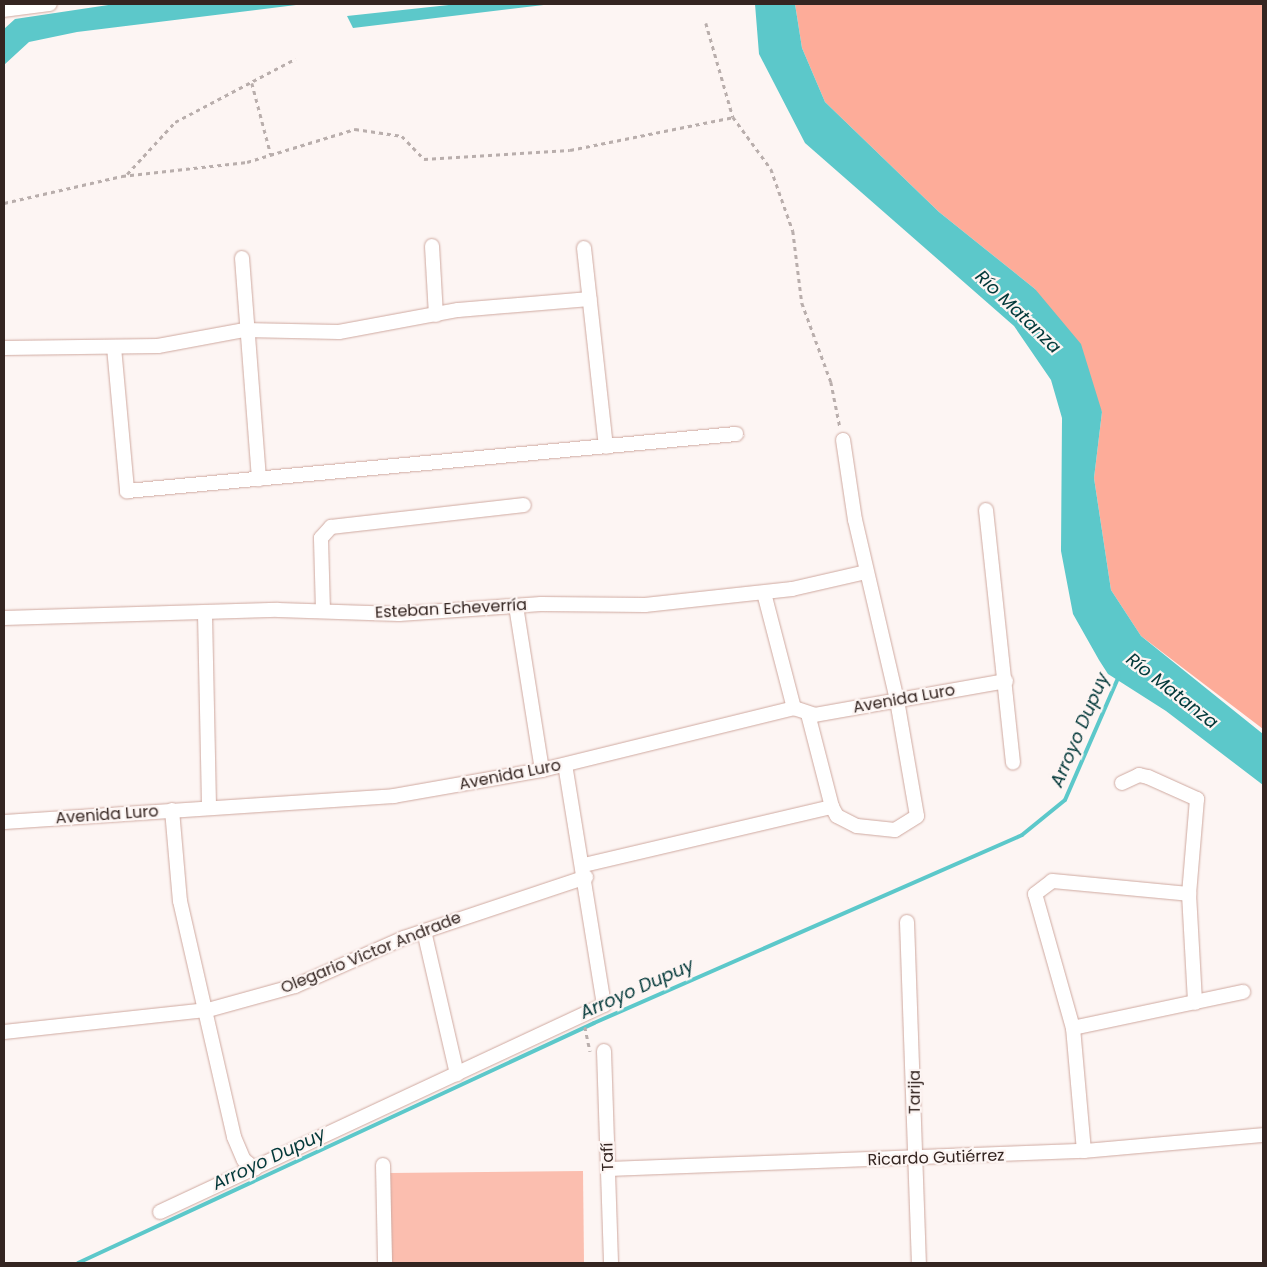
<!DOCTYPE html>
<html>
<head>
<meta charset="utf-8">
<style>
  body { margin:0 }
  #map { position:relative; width:1267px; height:1267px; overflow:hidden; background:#fdf5f3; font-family:Poppins,sans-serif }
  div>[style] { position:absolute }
  .green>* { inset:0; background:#fbbeaf }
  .forest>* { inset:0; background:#fdac99 }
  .water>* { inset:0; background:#5cc8ca }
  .stream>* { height:4px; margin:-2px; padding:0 2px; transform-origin:2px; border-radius:2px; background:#5cc8ca }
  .path>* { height:2.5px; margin-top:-1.25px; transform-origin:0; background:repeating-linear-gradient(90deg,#b9aeac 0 4px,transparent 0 8px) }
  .roads { filter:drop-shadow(0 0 1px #cfa9a0) drop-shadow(0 0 1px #cfa9a0) }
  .minor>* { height:14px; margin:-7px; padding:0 7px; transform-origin:7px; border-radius:7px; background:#fff }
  span { translate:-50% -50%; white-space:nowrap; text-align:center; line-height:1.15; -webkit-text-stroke:4.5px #fdf5f3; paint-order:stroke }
  .street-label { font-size:16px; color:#342521 }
  .water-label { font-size:18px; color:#023839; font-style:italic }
  .frame { position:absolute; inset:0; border:5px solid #342521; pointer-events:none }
</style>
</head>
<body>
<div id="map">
  <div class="green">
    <i style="clip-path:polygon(583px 1171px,584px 1263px,391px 1263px,390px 1173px)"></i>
  </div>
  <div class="forest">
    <i style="clip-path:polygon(795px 4px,1263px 4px,1263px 729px,1141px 636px,1111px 590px,1094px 478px,1102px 412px,1035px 289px,939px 212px,825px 102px,802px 48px)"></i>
  </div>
  <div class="water">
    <i style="clip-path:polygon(115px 4px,304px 4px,77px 32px,29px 42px,4px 65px,4px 29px,15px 19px)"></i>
    <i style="clip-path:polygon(458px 4px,552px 4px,353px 28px,347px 16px)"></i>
    <i style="clip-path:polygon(755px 4px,795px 4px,802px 48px,825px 102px,939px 212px,1035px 289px,1081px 344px,1102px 412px,1094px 478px,1111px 590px,1141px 636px,1263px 734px,1263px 785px,1166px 711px,1108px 674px,1099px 660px,1073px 614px,1061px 551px,1062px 418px,1051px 380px,1014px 326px,805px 143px,759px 54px)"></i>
  </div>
  <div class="stream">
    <i style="left:78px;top:1263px;width:569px;rotate:-24.94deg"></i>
    <i style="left:594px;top:1023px;width:467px;rotate:-23.7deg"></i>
    <i style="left:1022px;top:835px;width:55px;rotate:-39.1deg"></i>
    <i style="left:1065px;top:800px;width:135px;rotate:-66.5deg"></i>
  </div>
  <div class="path">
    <i style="left:706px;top:23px;width:98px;rotate:74deg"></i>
    <i style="left:252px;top:83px;width:74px;rotate:75.2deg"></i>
    <i style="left:127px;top:174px;width:71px;rotate:-47.3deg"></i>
    <i style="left:175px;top:122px;width:136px;rotate:-27.7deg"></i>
    <i style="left:4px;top:203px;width:121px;rotate:-12.9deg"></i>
    <i style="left:122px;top:176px;width:126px;rotate:-6.4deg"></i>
    <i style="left:247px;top:162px;width:113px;rotate:-17deg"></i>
    <i style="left:355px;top:129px;width:48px;rotate:8.5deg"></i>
    <i style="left:402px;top:136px;width:32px;rotate:46deg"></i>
    <i style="left:424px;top:159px;width:146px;rotate:-3.5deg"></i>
    <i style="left:570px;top:150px;width:166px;rotate:-11.4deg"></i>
    <i style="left:733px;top:117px;width:64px;rotate:53.8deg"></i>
    <i style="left:771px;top:169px;width:66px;rotate:70.5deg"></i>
    <i style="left:793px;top:231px;width:73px;rotate:82.9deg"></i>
    <i style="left:802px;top:303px;width:84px;rotate:69.8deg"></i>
    <i style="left:831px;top:382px;width:46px;rotate:78.7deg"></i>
    <i style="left:585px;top:1027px;width:25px;rotate:78deg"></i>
  </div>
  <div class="roads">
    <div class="minor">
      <i style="left:4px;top:10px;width:46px;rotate:-7.4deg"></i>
      <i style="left:432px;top:246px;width:69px;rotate:86.7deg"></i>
      <i style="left:584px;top:248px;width:200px;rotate:83.7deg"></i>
      <i style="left:242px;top:258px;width:222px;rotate:85.6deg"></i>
      <i style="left:114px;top:347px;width:145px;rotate:84.8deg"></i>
      <i style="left:127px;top:491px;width:612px;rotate:-5.35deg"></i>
      <i style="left:4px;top:348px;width:154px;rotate:-0.7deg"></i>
      <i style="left:158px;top:346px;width:87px;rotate:-10.5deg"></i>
      <i style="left:244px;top:330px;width:95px;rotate:1.2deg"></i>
      <i style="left:339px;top:332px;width:121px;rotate:-10.5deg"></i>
      <i style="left:458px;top:310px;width:132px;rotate:-4.8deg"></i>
      <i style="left:986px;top:510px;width:254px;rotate:83.9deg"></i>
      <i style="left:764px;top:593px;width:119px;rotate:75.4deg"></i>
      <i style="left:516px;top:606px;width:166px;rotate:81deg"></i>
      <i style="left:323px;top:611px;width:73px;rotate:-91.6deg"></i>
      <i style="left:321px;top:538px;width:15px;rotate:-48deg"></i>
      <i style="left:331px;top:527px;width:194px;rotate:-6.5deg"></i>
      <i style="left:205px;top:614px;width:193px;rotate:88.8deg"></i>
      <i style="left:4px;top:618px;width:274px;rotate:-1.7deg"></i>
      <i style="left:278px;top:610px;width:121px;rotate:1.9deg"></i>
      <i style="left:399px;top:614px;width:142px;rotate:-4deg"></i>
      <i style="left:541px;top:604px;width:104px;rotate:0.6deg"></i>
      <i style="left:645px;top:605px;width:148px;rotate:-6.2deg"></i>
      <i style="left:792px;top:589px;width:76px;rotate:-12.9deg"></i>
      <i style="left:808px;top:714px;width:96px;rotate:75.5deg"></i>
      <i style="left:1122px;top:783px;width:19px;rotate:-25deg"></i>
      <i style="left:1139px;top:775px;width:9px;rotate:13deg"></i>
      <i style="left:1148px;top:777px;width:54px;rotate:24.2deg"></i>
      <i style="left:1197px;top:799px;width:95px;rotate:94.8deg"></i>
      <i style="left:1189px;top:894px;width:109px;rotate:86.8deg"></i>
      <i style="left:172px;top:810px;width:91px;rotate:85deg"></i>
      <i style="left:180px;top:901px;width:242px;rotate:77.1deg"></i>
      <i style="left:234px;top:1137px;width:25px;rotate:67deg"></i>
      <i style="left:244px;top:1160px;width:14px;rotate:39deg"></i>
      <i style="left:4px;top:822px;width:391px;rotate:-3.8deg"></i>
      <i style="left:394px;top:796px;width:150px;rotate:-10deg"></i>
      <i style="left:542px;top:770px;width:260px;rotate:-13.8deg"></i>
      <i style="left:794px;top:708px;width:22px;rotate:18deg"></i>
      <i style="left:815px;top:715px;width:194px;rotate:-10.1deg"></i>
      <i style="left:584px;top:865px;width:255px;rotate:-13.2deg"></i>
      <i style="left:832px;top:807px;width:10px;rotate:61deg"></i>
      <i style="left:837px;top:816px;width:22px;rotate:27deg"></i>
      <i style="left:857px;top:826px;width:38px;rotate:6deg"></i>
      <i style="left:895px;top:830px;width:26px;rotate:-32deg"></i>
      <i style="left:917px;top:816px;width:118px;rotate:-99.8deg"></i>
      <i style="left:897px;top:700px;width:185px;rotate:-103.1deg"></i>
      <i style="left:855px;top:520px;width:81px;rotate:-98.5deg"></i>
      <i style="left:907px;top:922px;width:341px;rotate:88deg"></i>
      <i style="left:424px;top:931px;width:147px;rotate:77deg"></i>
      <i style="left:1073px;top:1028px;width:174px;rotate:-12deg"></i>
      <i style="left:4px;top:1032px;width:205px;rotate:-6.2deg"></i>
      <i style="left:208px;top:1010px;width:90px;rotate:-15.4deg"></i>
      <i style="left:295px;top:986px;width:119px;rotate:-23.8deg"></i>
      <i style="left:404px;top:938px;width:192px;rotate:-18.5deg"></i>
      <i style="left:604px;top:1051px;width:212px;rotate:88.1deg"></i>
      <i style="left:1084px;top:1151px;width:123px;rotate:-95.1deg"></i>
      <i style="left:1073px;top:1028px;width:139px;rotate:-105.8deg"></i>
      <i style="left:1035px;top:894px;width:21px;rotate:-37deg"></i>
      <i style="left:1052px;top:881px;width:138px;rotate:5.4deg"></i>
      <i style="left:383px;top:1165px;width:98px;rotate:88.8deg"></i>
      <i style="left:609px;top:1169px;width:475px;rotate:-2.2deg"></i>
      <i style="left:1084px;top:1151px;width:180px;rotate:-5.1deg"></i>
      <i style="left:160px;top:1212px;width:490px;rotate:-25deg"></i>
      <i style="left:604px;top:1005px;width:243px;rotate:-99.2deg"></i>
    </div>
  </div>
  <div class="street-label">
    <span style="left:451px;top:609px;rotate:-3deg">Esteban Echeverría</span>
    <span style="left:904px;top:699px;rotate:-10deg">Avenida Luro</span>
    <span style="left:510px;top:775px;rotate:-11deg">Avenida Luro</span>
    <span style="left:107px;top:815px;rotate:-4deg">Avenida Luro</span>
    <span style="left:371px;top:953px;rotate:-22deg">Olegario Victor Andrade</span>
    <span style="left:915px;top:1092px;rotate:-90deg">Tarija</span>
    <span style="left:608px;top:1157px;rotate:-92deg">Tafí</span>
    <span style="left:936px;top:1158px;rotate:-2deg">Ricardo Gutiérrez</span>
  </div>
  <div class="water-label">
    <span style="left:1018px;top:312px;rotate:44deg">Río Matanza</span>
    <span style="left:1172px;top:691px;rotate:38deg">Río Matanza</span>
    <span style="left:1080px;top:730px;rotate:-67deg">Arroyo Dupuy</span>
    <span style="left:637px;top:989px;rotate:-24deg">Arroyo Dupuy</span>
    <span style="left:269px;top:1159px;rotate:-25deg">Arroyo Dupuy</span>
  </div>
  <div class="frame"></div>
</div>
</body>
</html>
